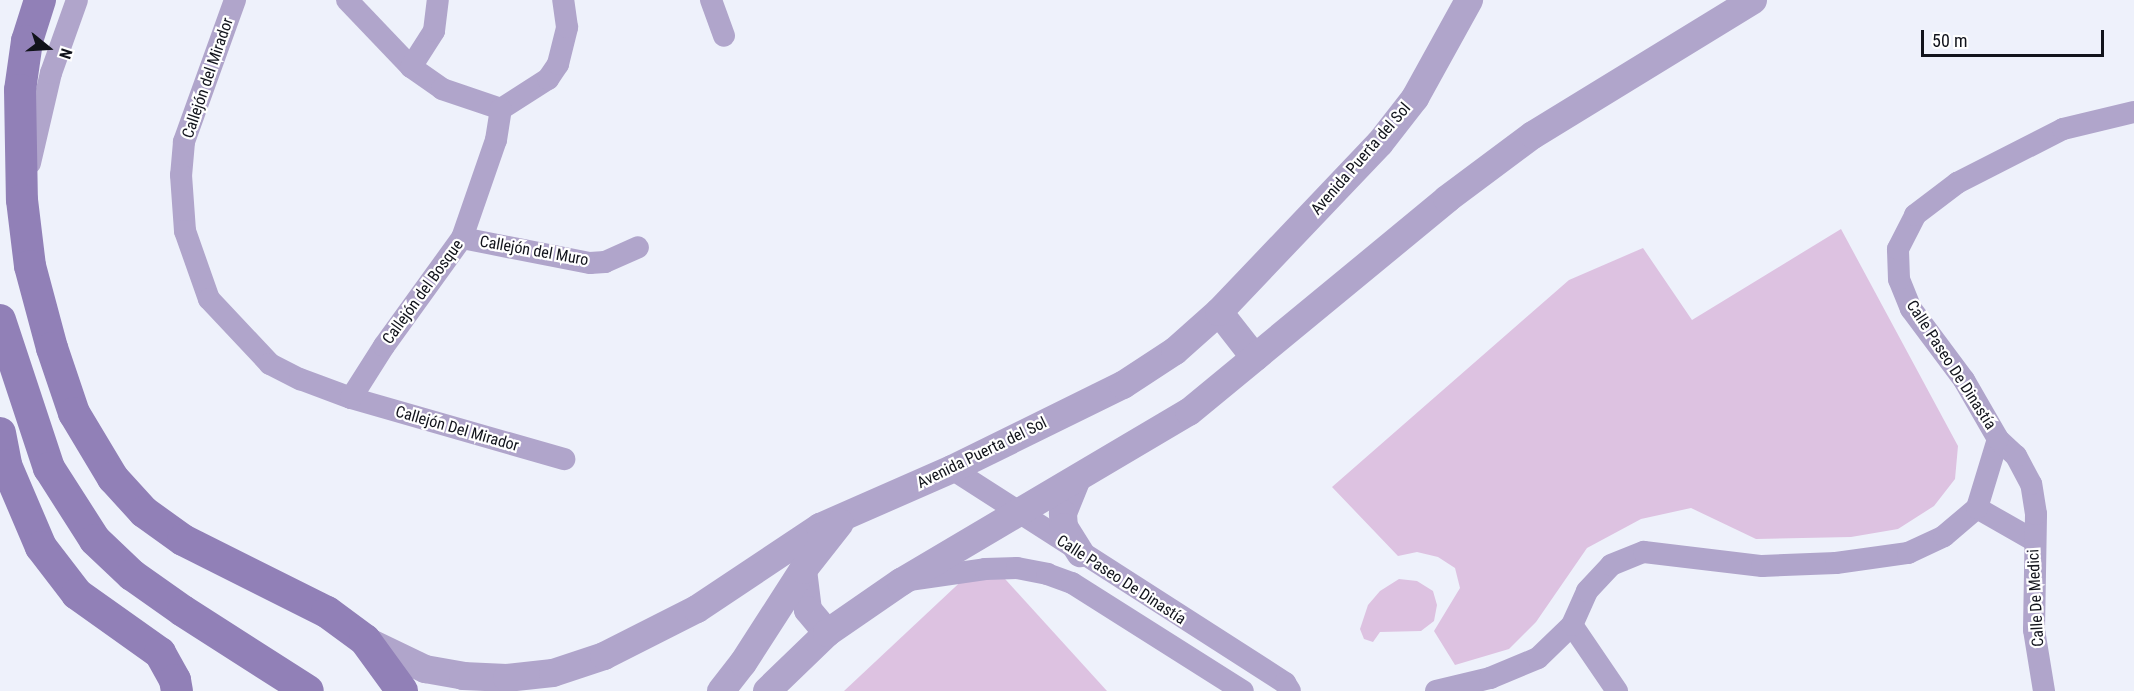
<!DOCTYPE html>
<html>
<head>
<meta charset="utf-8">
<style>
  body { margin:0 }
  #map { position:relative; width:2134px; height:691px; overflow:hidden; background:#eef1fb; font-family:"Roboto Condensed",sans-serif }
  div>[style] { position:absolute }
  .green>* { inset:0; background:#ddc2e1 }
  .minor>* { height:22px; margin:-11px; padding:0 11px; transform-origin:11px; border-radius:11px; background:#b0a5cb }
  .tertiary>* { height:28px; margin:-14px; padding:0 14px; transform-origin:14px; border-radius:14px; background:#b0a5cb }
  .secondary>* { height:32px; margin:-16px; padding:0 16px; transform-origin:16px; border-radius:16px; background:#9180b7 }
  span { translate:-50% -50%; white-space:nowrap; text-align:center; line-height:1.15; -webkit-text-stroke:4.5px #fff; paint-order:stroke }
  .street-label { font-size:16px; color:#11131b }
  .north { position:absolute; left:18px; top:18px; width:60px; height:60px; -webkit-text-stroke:4px #fff; paint-order:stroke; rotate:108deg; font-size:16px; font-weight:700; line-height:24px; text-align:center; color:#11131b }
  .north::after { content:''; display:block; margin:auto; width:21px; height:27px; background:#11131b; clip-path:polygon(50% 0,100% 100%,50% 72%,0 100%) }
  .scale { position:absolute; left:1921px; top:30px; width:183px; height:27px; box-sizing:border-box; border:3px solid #11131b; border-top:0; padding-left:8px; font-size:18px; line-height:21px; white-space:nowrap; color:#11131b; -webkit-text-stroke:4px #fff; paint-order:stroke }
</style>
</head>
<body>
<div id="map">
  <div class="green">
    <i style="clip-path:polygon(1841px 229px,1958px 446px,1955px 479px,1934px 506px,1898px 529px,1851px 537px,1756px 539px,1691px 508px,1641px 519px,1587px 548px,1536px 622px,1509px 649px,1455px 665px,1434px 631px,1460px 588px,1455px 568px,1438px 557px,1417px 552px,1398px 556px,1332px 487px,1569px 280px,1643px 248px,1692px 320px)"></i>
    <i style="clip-path:polygon(986px 558px,1107px 691px,844px 691px)"></i>
    <i style="clip-path:polygon(1399px 579px,1417px 581px,1433px 591px,1437px 605px,1434px 621px,1421px 631px,1380px 632px,1373px 642px,1364px 639px,1360px 629px,1368px 605px,1380px 591px)"></i>
  </div>
  <div class="minor">
    <i style="left:235px;top:0;width:151px;rotate:109.8deg"></i>
    <i style="left:184px;top:142px;width:33px;rotate:95deg"></i>
    <i style="left:181px;top:175px;width:56px;rotate:85.9deg"></i>
    <i style="left:185px;top:231px;width:72px;rotate:70.6deg"></i>
    <i style="left:209px;top:299px;width:89px;rotate:46.8deg"></i>
    <i style="left:270px;top:364px;width:34px;rotate:27deg"></i>
    <i style="left:300px;top:379px;width:54px;rotate:20.4deg"></i>
    <i style="left:351px;top:398px;width:222px;rotate:16deg"></i>
    <i style="left:347px;top:0;width:93px;rotate:46.3deg"></i>
    <i style="left:411px;top:67px;width:38px;rotate:35deg"></i>
    <i style="left:442px;top:89px;width:62px;rotate:18.7deg"></i>
    <i style="left:711px;top:0;width:38px;rotate:70deg"></i>
    <i style="left:411px;top:67px;width:43px;rotate:-57.4deg"></i>
    <i style="left:434px;top:31px;width:31px;rotate:-83deg"></i>
    <i style="left:501px;top:109px;width:56px;rotate:-32.6deg"></i>
    <i style="left:548px;top:79px;width:18px;rotate:-56deg"></i>
    <i style="left:558px;top:64px;width:38px;rotate:-76deg"></i>
    <i style="left:567px;top:27px;width:27px;rotate:-98deg"></i>
    <i style="left:30px;top:163px;width:92px;rotate:-76.9deg"></i>
    <i style="left:51px;top:73px;width:77px;rotate:-70.4deg"></i>
    <i style="left:462px;top:238px;width:130px;rotate:11.1deg"></i>
    <i style="left:590px;top:263px;width:15px;rotate:-4deg"></i>
    <i style="left:605px;top:262px;width:36px;rotate:-24deg"></i>
    <i style="left:351px;top:398px;width:62px;rotate:-57.6deg"></i>
    <i style="left:384px;top:346px;width:133px;rotate:-54.2deg"></i>
    <i style="left:462px;top:238px;width:104px;rotate:-70.9deg"></i>
    <i style="left:496px;top:140px;width:31px;rotate:-81deg"></i>
    <i style="left:952px;top:469px;width:396px;rotate:32.7deg"></i>
    <i style="left:1285px;top:683px;width:9px;rotate:58deg"></i>
    <i style="left:1977px;top:508px;width:64px;rotate:29.7deg"></i>
    <i style="left:909px;top:580px;width:77px;rotate:-8.2deg"></i>
    <i style="left:985px;top:569px;width:32px;rotate:-2deg"></i>
    <i style="left:1017px;top:568px;width:31px;rotate:11deg"></i>
    <i style="left:1047px;top:574px;width:27px;rotate:20deg"></i>
    <i style="left:1072px;top:583px;width:202px;rotate:32.3deg"></i>
    <i style="left:1572px;top:625px;width:80px;rotate:55.7deg"></i>
    <i style="left:1436px;top:691px;width:56px;rotate:-13.5deg"></i>
    <i style="left:1490px;top:678px;width:52px;rotate:-22.6deg"></i>
    <i style="left:1538px;top:658px;width:47px;rotate:-44.1deg"></i>
    <i style="left:1572px;top:625px;width:37px;rotate:-66deg"></i>
    <i style="left:1587px;top:591px;width:35px;rotate:-47deg"></i>
    <i style="left:1611px;top:565px;width:35px;rotate:-22deg"></i>
    <i style="left:1644px;top:552px;width:119px;rotate:6.8deg"></i>
    <i style="left:1762px;top:566px;width:74px;rotate:-2.3deg"></i>
    <i style="left:1836px;top:563px;width:73px;rotate:-7.9deg"></i>
    <i style="left:1908px;top:553px;width:40px;rotate:-25deg"></i>
    <i style="left:1944px;top:536px;width:43px;rotate:-40.3deg"></i>
    <i style="left:1977px;top:508px;width:72px;rotate:-73.1deg"></i>
    <i style="left:2044px;top:691px;width:62px;rotate:-99.3deg"></i>
    <i style="left:2034px;top:630px;width:116px;rotate:-89deg"></i>
    <i style="left:2036px;top:514px;width:30px;rotate:-99deg"></i>
    <i style="left:2031px;top:484px;width:32px;rotate:-118deg"></i>
    <i style="left:2016px;top:456px;width:25px;rotate:-137deg"></i>
    <i style="left:1998px;top:439px;width:68px;rotate:-120deg"></i>
    <i style="left:1964px;top:380px;width:89px;rotate:-126.7deg"></i>
    <i style="left:1911px;top:309px;width:32px;rotate:-112deg"></i>
    <i style="left:1899px;top:279px;width:30px;rotate:-92deg"></i>
    <i style="left:1898px;top:249px;width:38px;rotate:-63deg"></i>
    <i style="left:1915px;top:215px;width:53px;rotate:-37.3deg"></i>
    <i style="left:1957px;top:183px;width:119px;rotate:-27deg"></i>
    <i style="left:2063px;top:129px;width:73px;rotate:-13.5deg"></i>
  </div>
  <div class="tertiary">
    <i style="left:1219px;top:312px;width:58px;rotate:52deg"></i>
    <i style="left:1076px;top:481px;width:35px;rotate:112deg"></i>
    <i style="left:1063px;top:514px;width:13px;rotate:86deg"></i>
    <i style="left:1064px;top:527px;width:31px;rotate:58deg"></i>
    <i style="left:803px;top:570px;width:40px;rotate:82.9deg"></i>
    <i style="left:808px;top:610px;width:30px;rotate:50deg"></i>
    <i style="left:365px;top:640px;width:67px;rotate:25.8deg"></i>
    <i style="left:425px;top:669px;width:39px;rotate:10deg"></i>
    <i style="left:463px;top:676px;width:44px;rotate:2.6deg"></i>
    <i style="left:507px;top:678px;width:46px;rotate:-6.2deg"></i>
    <i style="left:553px;top:673px;width:54px;rotate:-18.4deg"></i>
    <i style="left:604px;top:656px;width:104px;rotate:-26.8deg"></i>
    <i style="left:697px;top:609px;width:148px;rotate:-33.7deg"></i>
    <i style="left:820px;top:527px;width:144px;rotate:-23.7deg"></i>
    <i style="left:952px;top:469px;width:191px;rotate:-26.2deg"></i>
    <i style="left:1123px;top:385px;width:62px;rotate:-33.2deg"></i>
    <i style="left:1175px;top:351px;width:59px;rotate:-41.6deg"></i>
    <i style="left:1219px;top:312px;width:233px;rotate:-46.4deg"></i>
    <i style="left:1380px;top:143px;width:57px;rotate:-52.1deg"></i>
    <i style="left:1415px;top:98px;width:112px;rotate:-61.1deg"></i>
    <i style="left:721px;top:691px;width:36px;rotate:-52deg"></i>
    <i style="left:743px;top:663px;width:111px;rotate:-57.2deg"></i>
    <i style="left:803px;top:570px;width:60px;rotate:-51.8deg"></i>
    <i style="left:767px;top:691px;width:83px;rotate:-44deg"></i>
    <i style="left:827px;top:633px;width:90px;rotate:-34.6deg"></i>
    <i style="left:901px;top:582px;width:334px;rotate:-30.6deg"></i>
    <i style="left:1189px;top:412px;width:335px;rotate:-39.5deg"></i>
    <i style="left:1447px;top:199px;width:107px;rotate:-36.7deg"></i>
    <i style="left:1533px;top:135px;width:258px;rotate:-31.5deg"></i>
  </div>
  <div class="secondary">
    <i style="left:40px;top:0;width:43px;rotate:107.6deg"></i>
    <i style="left:27px;top:41px;width:49px;rotate:98.1deg"></i>
    <i style="left:20px;top:90px;width:110px;rotate:89deg"></i>
    <i style="left:22px;top:200px;width:66px;rotate:83.1deg"></i>
    <i style="left:30px;top:266px;width:85px;rotate:75deg"></i>
    <i style="left:52px;top:348px;width:69px;rotate:71.3deg"></i>
    <i style="left:74px;top:413px;width:76px;rotate:59deg"></i>
    <i style="left:113px;top:478px;width:46px;rotate:47.6deg"></i>
    <i style="left:144px;top:512px;width:48px;rotate:35.7deg"></i>
    <i style="left:183px;top:540px;width:161px;rotate:26.6deg"></i>
    <i style="left:327px;top:612px;width:47px;rotate:36.4deg"></i>
    <i style="left:365px;top:640px;width:63px;rotate:54deg"></i>
    <i style="left:0;top:320px;width:156px;rotate:71.7deg"></i>
    <i style="left:49px;top:468px;width:85px;rotate:57.4deg"></i>
    <i style="left:95px;top:540px;width:51px;rotate:43.4deg"></i>
    <i style="left:132px;top:575px;width:62px;rotate:35.2deg"></i>
    <i style="left:183px;top:611px;width:148px;rotate:32.6deg"></i>
    <i style="left:0;top:433px;width:33px;rotate:79deg"></i>
    <i style="left:6px;top:465px;width:89px;rotate:66.9deg"></i>
    <i style="left:41px;top:547px;width:59px;rotate:52.5deg"></i>
    <i style="left:77px;top:594px;width:102px;rotate:35.4deg"></i>
    <i style="left:160px;top:653px;width:31px;rotate:61deg"></i>
    <i style="left:175px;top:680px;width:11px;rotate:80deg"></i>
  </div>
  <div class="street-label">
    <span style="left:208px;top:78px;rotate:-71deg">Callejón del Mirador</span>
    <span style="left:1361px;top:159px;rotate:-49deg">Avenida Puerta del Sol</span>
    <span style="left:534px;top:251px;rotate:10deg">Callejón del Muro</span>
    <span style="left:423px;top:292px;rotate:-54deg">Callejón del Bosque</span>
    <span style="left:1951px;top:365px;rotate:57deg">Calle Paseo De Dinastía</span>
    <span style="left:457px;top:429px;rotate:16deg">Callejón Del Mirador</span>
    <span style="left:982px;top:453px;rotate:-26deg">Avenida Puerta del Sol</span>
    <span style="left:1121px;top:580px;rotate:33deg">Calle Paseo De Dinastía</span>
    <span style="left:2036px;top:598px;rotate:-93deg">Calle De Medici</span>
  </div>
  <div class="north">N</div>
  <div class="scale">50 m</div>
</div>
</body>
</html>
